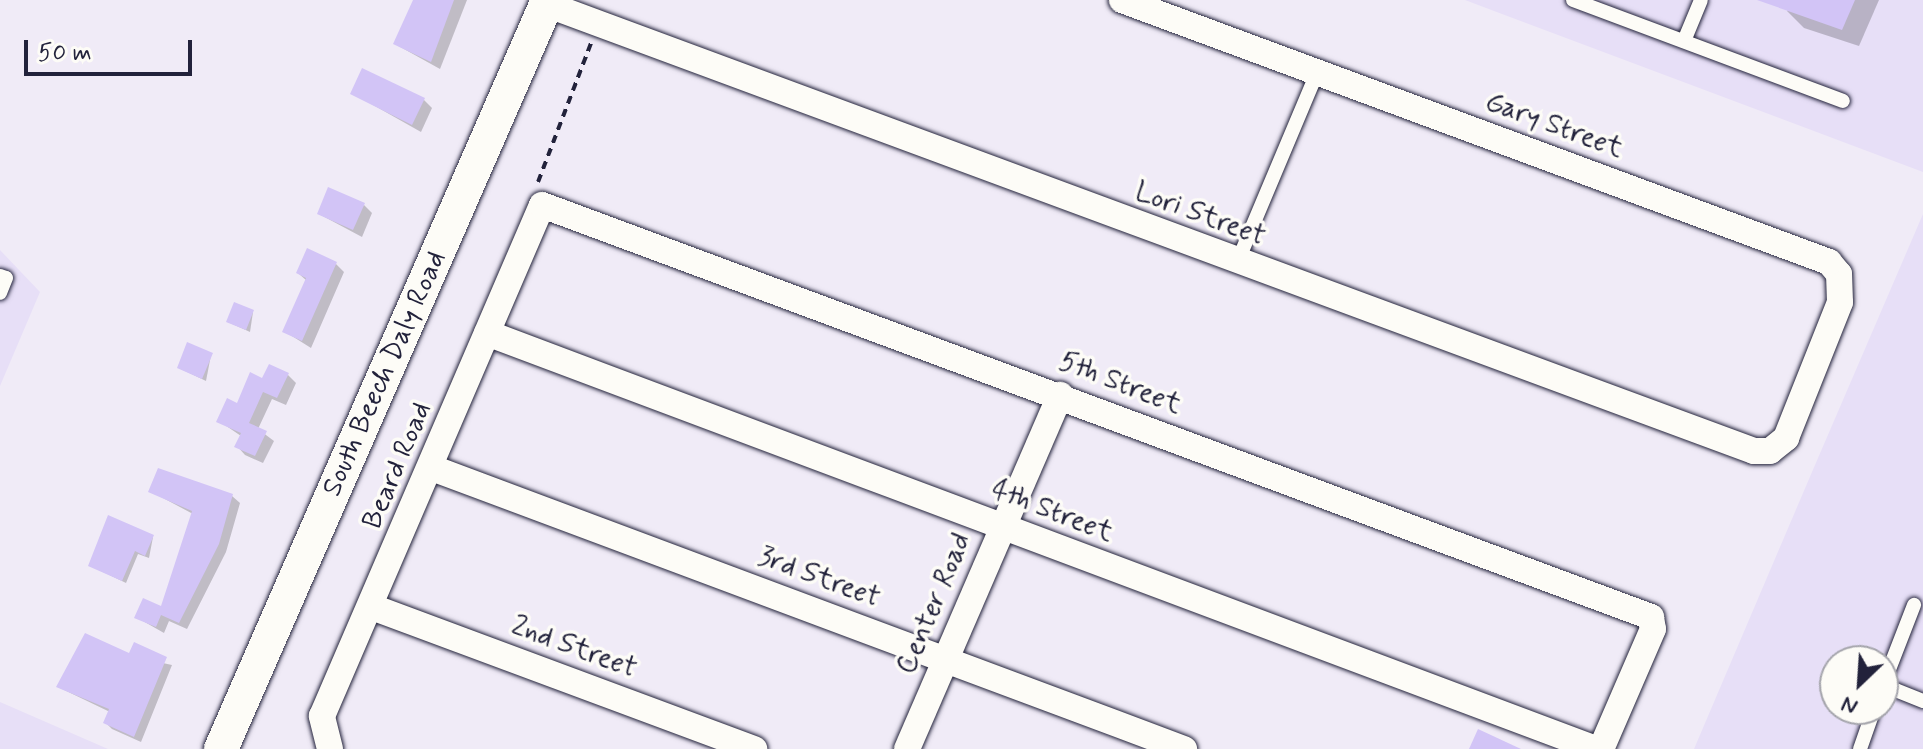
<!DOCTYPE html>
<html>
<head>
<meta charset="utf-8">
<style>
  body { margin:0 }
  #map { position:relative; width:1923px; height:749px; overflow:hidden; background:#f0ebf7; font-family:Mynerve,sans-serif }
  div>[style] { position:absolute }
  .built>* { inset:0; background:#e7dff7 }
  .shadow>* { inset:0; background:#0003 }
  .building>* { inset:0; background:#d2c4f6 }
  .path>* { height:4px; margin-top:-2px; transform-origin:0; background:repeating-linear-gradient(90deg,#22223b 0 8px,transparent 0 14px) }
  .roads { filter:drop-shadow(0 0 2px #22223b) drop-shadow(0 0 2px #22223b) }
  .service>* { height:14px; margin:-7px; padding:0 7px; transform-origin:7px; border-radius:7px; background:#fdfcf7 }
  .minor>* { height:26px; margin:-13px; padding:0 13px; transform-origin:13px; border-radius:13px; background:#fdfcf7 }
  .tertiary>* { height:34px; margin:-17px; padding:0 17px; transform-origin:17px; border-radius:17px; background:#fdfcf7 }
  span { translate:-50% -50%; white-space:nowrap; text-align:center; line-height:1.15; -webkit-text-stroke:7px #fdfcf7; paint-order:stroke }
  .street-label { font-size:28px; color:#22223b }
  .north { position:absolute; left:1819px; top:645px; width:80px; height:80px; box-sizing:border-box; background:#fdfcf7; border:2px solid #a5a5ac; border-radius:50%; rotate:205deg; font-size:22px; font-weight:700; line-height:32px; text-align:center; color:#22223b }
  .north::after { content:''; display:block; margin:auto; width:28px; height:36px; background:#22223b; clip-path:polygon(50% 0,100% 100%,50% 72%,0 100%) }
  .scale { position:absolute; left:24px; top:40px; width:168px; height:36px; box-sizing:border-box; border:4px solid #22223b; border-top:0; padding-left:10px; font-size:24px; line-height:28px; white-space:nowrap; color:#22223b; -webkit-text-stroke:6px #fdfcf7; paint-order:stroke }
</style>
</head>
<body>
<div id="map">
  <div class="built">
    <i style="clip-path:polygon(1465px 0,1923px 0,1923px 172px,1502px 14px)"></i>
    <i style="clip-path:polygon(evenodd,1923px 214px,1923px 749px,1694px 749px,1812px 472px,1923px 214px,1835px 661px,1883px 661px,1883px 709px,1835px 709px,1835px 661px)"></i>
    <i style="clip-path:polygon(0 250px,40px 292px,0 386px)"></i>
    <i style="clip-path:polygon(0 702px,108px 749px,0 749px)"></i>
  </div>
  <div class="shadow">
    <i style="clip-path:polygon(416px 0,467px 0,440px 69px,395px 44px)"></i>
    <i style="clip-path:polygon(1792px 0,1879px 0,1859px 46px,1804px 28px,1787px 11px)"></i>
    <i style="clip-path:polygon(352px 93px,424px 100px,432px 108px,421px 132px)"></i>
    <i style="clip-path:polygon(364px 205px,372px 213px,362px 237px,319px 214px)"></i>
    <i style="clip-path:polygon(335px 263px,344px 272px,311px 348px,284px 331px,307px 281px,298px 273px)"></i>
    <i style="clip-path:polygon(253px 312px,250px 332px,228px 322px)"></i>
    <i style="clip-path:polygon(211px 355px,206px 381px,179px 368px)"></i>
    <i style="clip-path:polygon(288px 375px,296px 383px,286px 405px,272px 399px,258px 429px,274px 441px,263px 463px,245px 455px,237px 446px,241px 436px,219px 421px,263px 381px)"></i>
    <i style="clip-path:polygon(150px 491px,232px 496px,240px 503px,226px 552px,187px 629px,169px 621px,164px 633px,136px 617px,162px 608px,193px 514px)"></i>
    <i style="clip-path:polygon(153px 537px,149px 558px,138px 554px,126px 583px,91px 566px)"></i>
    <i style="clip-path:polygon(130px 656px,172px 665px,141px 742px,112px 729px,106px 723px,110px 712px,58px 687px)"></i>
  </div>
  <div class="building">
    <i style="clip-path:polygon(413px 0,454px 0,431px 62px,393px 44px)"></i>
    <i style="clip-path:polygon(1757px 0,1855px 0,1842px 30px)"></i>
    <i style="clip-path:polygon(362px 68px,425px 98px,412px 125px,350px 94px)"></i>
    <i style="clip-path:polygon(328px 187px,365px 203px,353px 230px,317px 214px)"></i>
    <i style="clip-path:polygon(307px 248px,337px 262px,302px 341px,282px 332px,306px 278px,296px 273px)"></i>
    <i style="clip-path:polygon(234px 302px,254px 310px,246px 330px,226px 322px)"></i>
    <i style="clip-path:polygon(187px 342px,213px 353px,202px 379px,177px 368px)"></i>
    <i style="clip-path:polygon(269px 364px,289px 373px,277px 398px,263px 392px,249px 423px,267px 431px,255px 456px,234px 447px,241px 433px,216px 422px,227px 398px,237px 403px,250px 372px,262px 378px)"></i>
    <i style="clip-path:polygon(158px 468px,233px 494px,219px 544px,179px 623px,161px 615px,156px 627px,134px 618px,143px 598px,161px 606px,192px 511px,148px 492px)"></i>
    <i style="clip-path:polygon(108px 515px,154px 535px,145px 556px,135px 551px,122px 581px,88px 566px)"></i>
    <i style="clip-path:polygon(85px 633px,129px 653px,134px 642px,167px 657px,134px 737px,103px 723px,109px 709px,56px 687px)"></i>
    <i style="clip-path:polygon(1478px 729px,1521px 749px,1469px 749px)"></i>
  </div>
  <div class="path">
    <i style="left:538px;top:182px;width:149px;rotate:-69.1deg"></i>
  </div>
  <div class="roads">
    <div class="service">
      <i style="left:1573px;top:0;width:288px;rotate:20.5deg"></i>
      <i style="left:1684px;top:41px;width:44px;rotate:-67.5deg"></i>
      <i style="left:1237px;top:263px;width:206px;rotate:-67.2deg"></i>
      <i style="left:0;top:276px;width:6px;rotate:18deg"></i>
      <i style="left:6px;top:278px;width:16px;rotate:112deg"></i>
      <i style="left:1883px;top:685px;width:86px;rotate:-68.8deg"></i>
      <i style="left:1883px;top:685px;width:43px;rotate:21.8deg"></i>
      <i style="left:1860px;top:749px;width:42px;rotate:-70.7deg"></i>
    </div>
    <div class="minor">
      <i style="left:546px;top:4px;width:1288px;rotate:20.31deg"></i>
      <i style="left:1754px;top:451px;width:16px"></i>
      <i style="left:1770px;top:451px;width:21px;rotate:-39deg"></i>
      <i style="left:1786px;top:438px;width:146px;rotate:-68.3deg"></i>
      <i style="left:1840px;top:302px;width:28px;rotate:-92deg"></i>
      <i style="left:1839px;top:274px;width:16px;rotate:-130deg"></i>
      <i style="left:1829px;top:262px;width:754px;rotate:-159.67deg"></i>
      <i style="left:487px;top:333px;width:1184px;rotate:20.56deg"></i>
      <i style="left:432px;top:468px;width:803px;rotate:20.49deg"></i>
      <i style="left:372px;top:607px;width:408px;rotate:20.4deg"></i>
      <i style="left:330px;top:749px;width:34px;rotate:-104deg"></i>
      <i style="left:322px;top:716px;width:556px;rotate:-66.71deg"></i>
      <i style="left:542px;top:205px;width:1183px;rotate:20.38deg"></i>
      <i style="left:1651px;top:617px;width:12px;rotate:81deg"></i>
      <i style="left:1653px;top:629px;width:131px;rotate:113.4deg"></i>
      <i style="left:907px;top:749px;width:386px;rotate:-66.6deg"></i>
    </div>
    <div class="tertiary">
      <i style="left:221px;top:749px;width:817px;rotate:-66.41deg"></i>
    </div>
  </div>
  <div class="street-label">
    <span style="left:1554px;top:126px;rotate:20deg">Gary Street</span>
    <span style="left:1200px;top:215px;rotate:20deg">Lori Street</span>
    <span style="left:385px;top:374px;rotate:-66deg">South Beech Daly Road</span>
    <span style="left:1120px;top:384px;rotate:21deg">5th Street</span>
    <span style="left:398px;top:466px;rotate:-67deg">Beard Road</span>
    <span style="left:1052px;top:512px;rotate:21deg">4th Street</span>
    <span style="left:819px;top:578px;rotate:20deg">3rd Street</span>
    <span style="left:935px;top:604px;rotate:-67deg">Center Road</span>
    <span style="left:574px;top:648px;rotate:20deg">2nd Street</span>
  </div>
  <div class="north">N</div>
  <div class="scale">50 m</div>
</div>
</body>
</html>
